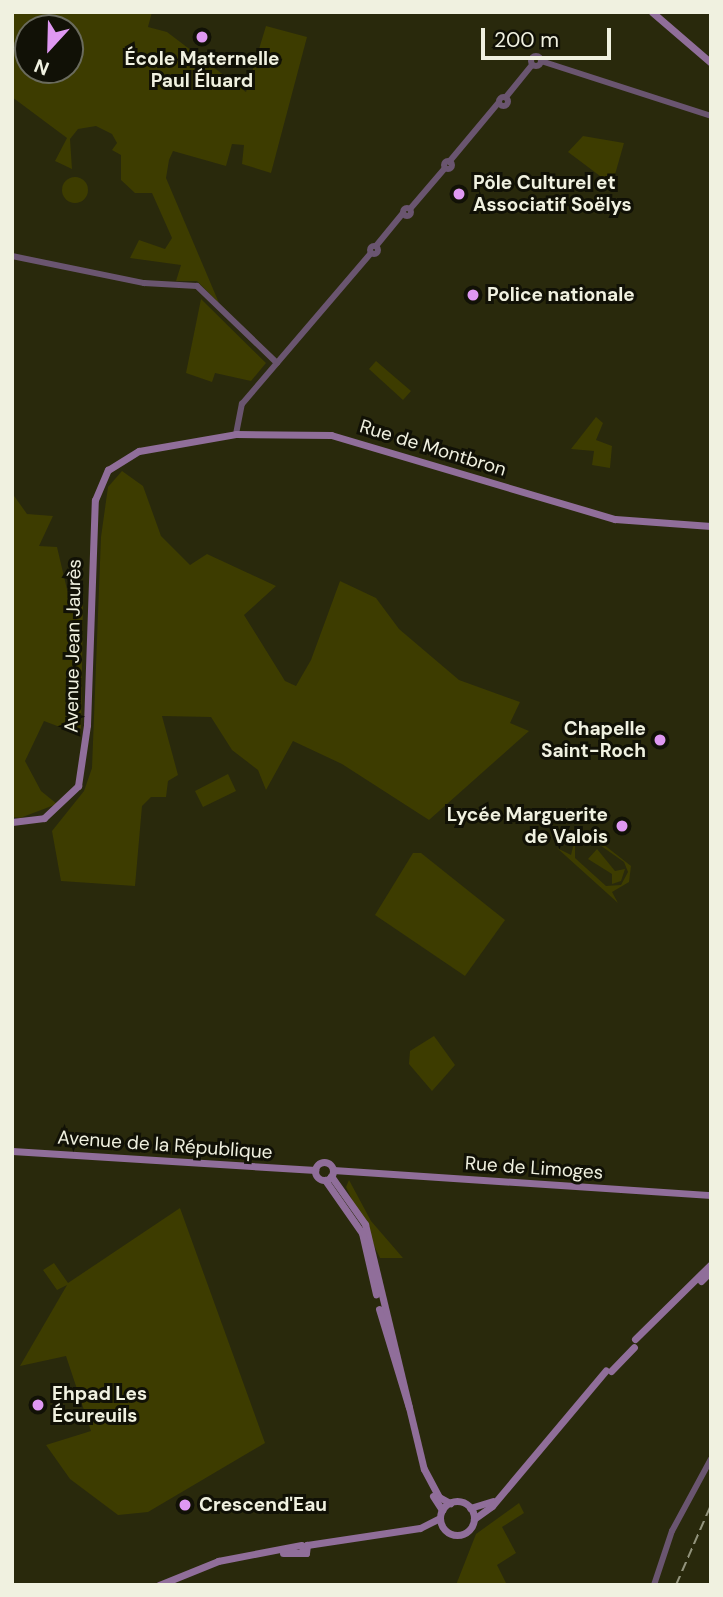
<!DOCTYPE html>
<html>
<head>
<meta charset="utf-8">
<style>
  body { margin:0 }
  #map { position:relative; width:723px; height:1597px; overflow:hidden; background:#29290c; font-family:"DM Sans",sans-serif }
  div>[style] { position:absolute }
  .green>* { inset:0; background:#3d3c00 }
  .round { border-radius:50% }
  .tertiary>* { height:6px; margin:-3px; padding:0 3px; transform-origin:3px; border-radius:3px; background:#6a5570 }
  .tertiary>.ring { margin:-3px; padding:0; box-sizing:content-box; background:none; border:6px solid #6a5570; border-radius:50% }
  .secondary>* { height:7px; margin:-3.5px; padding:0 3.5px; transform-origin:3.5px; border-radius:3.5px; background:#906e9a }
  .secondary>.ring { margin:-3.5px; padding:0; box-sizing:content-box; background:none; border:7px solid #906e9a; border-radius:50% }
  .rail>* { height:2px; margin-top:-1px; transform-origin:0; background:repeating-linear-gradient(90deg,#92937c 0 10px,transparent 0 15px) }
  .dots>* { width:19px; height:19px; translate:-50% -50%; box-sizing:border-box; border:4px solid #111106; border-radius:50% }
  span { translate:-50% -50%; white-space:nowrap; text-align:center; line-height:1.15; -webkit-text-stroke:6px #111106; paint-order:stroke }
  .poi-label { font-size:19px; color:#f0f1e0; font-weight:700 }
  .left { translate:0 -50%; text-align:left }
  .right { translate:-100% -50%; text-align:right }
  .street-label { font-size:19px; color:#f0f1e0 }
  .frame { position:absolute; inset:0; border:14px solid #f0f1e0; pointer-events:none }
  .north { position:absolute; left:14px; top:14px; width:70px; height:70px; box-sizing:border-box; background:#111106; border:2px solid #6a6b5d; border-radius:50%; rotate:202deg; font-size:19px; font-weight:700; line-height:28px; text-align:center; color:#f0f1e0 }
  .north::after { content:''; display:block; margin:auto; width:24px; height:32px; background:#df98f2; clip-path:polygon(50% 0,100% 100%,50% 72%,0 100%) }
  .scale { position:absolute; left:481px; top:28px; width:130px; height:32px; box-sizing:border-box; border:4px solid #f0f1e0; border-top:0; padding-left:9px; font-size:21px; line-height:24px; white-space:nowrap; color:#f0f1e0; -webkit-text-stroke:5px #111106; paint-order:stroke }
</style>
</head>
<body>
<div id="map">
  <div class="green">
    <i style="clip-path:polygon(evenodd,12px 12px,152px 12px,148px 27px,167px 32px,246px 92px,266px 26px,307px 37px,271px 173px,242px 164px,244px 145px,232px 144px,226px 166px,173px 151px,169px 160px,166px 178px,219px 303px,197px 281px,176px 281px,181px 265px,130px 258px,139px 240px,165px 249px,172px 238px,152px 193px,135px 193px,121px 180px,121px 155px,112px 150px,117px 143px,112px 134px,96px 126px,78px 129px,70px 139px,72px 169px,55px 161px,67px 138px,12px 97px,12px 12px,28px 28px,70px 28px,70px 70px,28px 70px,28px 28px)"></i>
    <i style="clip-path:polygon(583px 136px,624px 143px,612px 185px,568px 152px)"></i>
    <i class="round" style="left:62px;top:177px;width:26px;height:26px"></i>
    <i style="clip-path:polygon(201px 299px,266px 363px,251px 381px,215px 373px,212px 382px,186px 373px)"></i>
    <i style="clip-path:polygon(376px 361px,411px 391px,403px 400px,369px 369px)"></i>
    <i style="clip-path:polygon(596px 417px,603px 423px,596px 440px,612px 446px,610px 468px,592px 465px,594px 451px,571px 449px)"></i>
    <i style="clip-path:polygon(122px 471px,143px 486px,161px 536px,190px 565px,207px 554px,276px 586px,244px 615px,285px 681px,296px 686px,311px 660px,340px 581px,376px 598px,399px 629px,459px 680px,520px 702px,510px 723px,529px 731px,429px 820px,342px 764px,293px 741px,266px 790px,258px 770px,232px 750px,211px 717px,162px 716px,178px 775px,168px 781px,166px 797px,151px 797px,142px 806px,135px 886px,61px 881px,52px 831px,84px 791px,92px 768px,101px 537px,108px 487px)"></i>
    <i style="clip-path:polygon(12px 493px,27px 514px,53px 516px,39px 546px,57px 547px,70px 602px,83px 604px,81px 735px,44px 721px,25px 761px,41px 791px,57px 804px,20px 818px,12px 817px)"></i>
    <i style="clip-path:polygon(228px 774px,236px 791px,203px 807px,195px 791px)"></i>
    <i style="clip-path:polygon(evenodd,589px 833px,631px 866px,629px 882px,612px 892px,618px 903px,557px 848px,571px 855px,575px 839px,589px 833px,587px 836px,624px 862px,628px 872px,621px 885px,606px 886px,575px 858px,575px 846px,587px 836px)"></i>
    <i style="clip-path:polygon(597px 849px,615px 871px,625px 869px,621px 881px,612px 884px,612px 874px,588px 859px)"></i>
    <i style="clip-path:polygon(413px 853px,421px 853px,505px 920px,465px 976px,375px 915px)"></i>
    <i style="clip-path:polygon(434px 1036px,455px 1065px,432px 1091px,409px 1064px,410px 1051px)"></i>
    <i style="clip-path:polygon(349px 1180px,371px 1221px,403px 1258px,380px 1258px,346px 1187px)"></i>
    <i style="clip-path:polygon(180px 1208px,265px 1443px,148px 1512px,118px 1515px,70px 1479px,46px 1445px,91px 1431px,66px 1356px,20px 1366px,67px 1285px,57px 1290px,43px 1270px,54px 1263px,68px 1283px)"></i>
    <i style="clip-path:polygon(519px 1503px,524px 1513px,502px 1527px,516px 1553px,497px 1565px,507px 1585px,456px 1585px,476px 1534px)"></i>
  </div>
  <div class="tertiary">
    <i class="ring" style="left:531px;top:56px;width:4px;height:4px"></i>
    <i style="left:541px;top:61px;width:179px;rotate:17.9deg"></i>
    <i class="ring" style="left:498.5px;top:96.5px;width:3px;height:3px"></i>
    <i style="left:506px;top:97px;width:41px;rotate:-50.9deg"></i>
    <i class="ring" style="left:444px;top:161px;width:2px;height:2px"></i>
    <i style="left:449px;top:162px;width:78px;rotate:-50.2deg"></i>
    <i class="ring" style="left:403px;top:208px;width:2px;height:2px"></i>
    <i style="left:410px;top:209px;width:54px;rotate:-49.5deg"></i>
    <i class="ring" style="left:370px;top:246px;width:2px;height:2px"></i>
    <i style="left:376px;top:246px;width:43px;rotate:-50.7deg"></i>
    <i style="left:12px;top:256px;width:135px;rotate:11.6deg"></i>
    <i style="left:144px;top:283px;width:53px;rotate:3.2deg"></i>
    <i style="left:197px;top:286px;width:111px;rotate:43.9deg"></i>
    <i style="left:236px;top:434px;width:31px;rotate:-79deg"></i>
    <i style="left:242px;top:404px;width:199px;rotate:-49.5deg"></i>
    <i style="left:654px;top:1585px;width:57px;rotate:-71.6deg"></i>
    <i style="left:672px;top:1531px;width:82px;rotate:-61.6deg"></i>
  </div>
  <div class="secondary">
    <i style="left:652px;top:12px;width:78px;rotate:40.8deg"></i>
    <i style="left:12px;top:822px;width:32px;rotate:-7deg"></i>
    <i style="left:44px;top:818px;width:47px;rotate:-43.3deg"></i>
    <i style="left:78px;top:786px;width:62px;rotate:-81.6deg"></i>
    <i style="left:87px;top:725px;width:225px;rotate:-88deg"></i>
    <i style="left:95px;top:500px;width:33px;rotate:-67deg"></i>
    <i style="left:108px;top:470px;width:36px;rotate:-32deg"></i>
    <i style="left:139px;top:451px;width:98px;rotate:-9.9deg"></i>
    <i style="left:236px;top:434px;width:95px;rotate:0.6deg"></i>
    <i style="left:331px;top:435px;width:296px;rotate:16.5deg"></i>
    <i style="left:615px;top:519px;width:96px;rotate:4.2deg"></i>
    <i style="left:12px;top:1151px;width:304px;rotate:3.6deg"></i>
    <i class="ring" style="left:315px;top:1162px;width:11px;height:11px"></i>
    <i style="left:333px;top:1170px;width:379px;rotate:3.8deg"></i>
    <i style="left:331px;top:1176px;width:59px;rotate:54.7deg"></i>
    <i style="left:365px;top:1224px;width:252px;rotate:76.5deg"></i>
    <i style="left:424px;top:1469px;width:32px;rotate:62deg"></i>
    <i style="left:439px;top:1497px;width:13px;rotate:29deg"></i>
    <i style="left:325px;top:1180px;width:65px;rotate:55.1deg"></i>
    <i style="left:362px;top:1233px;width:63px;rotate:77.1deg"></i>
    <i style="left:701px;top:1281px;width:14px;rotate:-45deg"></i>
    <i style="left:379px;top:1309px;width:103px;rotate:73.1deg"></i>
    <i style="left:635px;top:1339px;width:107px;rotate:-44.6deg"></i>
    <i style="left:611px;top:1371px;width:33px;rotate:-46deg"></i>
    <i style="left:433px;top:1496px;width:17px;rotate:57deg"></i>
    <i class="ring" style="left:440px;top:1501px;width:27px;height:27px"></i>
    <i style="left:470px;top:1508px;width:24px;rotate:-17deg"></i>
    <i style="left:474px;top:1519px;width:22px;rotate:-36deg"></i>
    <i style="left:492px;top:1506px;width:177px;rotate:-50deg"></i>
    <i style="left:307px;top:1545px;width:114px;rotate:-8.6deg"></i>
    <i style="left:420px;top:1528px;width:22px;rotate:-27deg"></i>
    <i style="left:283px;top:1553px;width:23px"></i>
    <i style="left:306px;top:1553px;width:8px;rotate:-83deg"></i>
    <i style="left:307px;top:1545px;width:9px;rotate:131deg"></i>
    <i style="left:159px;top:1585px;width:64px;rotate:-22.1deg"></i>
    <i style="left:218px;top:1561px;width:85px;rotate:-10.9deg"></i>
  </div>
  <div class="rail">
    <i style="left:676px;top:1585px;width:87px;rotate:-66.4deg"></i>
  </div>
  <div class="dots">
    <i style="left:202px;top:37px;background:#df98f2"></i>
    <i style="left:459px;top:194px;background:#df98f2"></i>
    <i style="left:473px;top:295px;background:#df98f2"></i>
    <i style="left:660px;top:740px;background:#df98f2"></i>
    <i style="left:622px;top:826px;background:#df98f2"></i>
    <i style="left:38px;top:1405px;background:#df98f2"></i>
    <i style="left:185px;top:1505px;background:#df98f2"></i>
  </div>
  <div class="poi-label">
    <span style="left:202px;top:70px">École Maternelle<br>Paul Éluard</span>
    <span class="left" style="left:473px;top:194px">Pôle Culturel et<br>Associatif Soëlys</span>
    <span class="left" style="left:487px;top:295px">Police nationale</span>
    <span class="right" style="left:646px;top:740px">Chapelle<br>Saint-Roch</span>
    <span class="right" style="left:608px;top:826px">Lycée Marguerite<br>de Valois</span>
    <span class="left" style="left:52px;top:1405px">Ehpad Les<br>Écureuils</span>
    <span class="left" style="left:199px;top:1505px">Crescend'Eau</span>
  </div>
  <div class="street-label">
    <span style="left:433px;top:448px;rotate:17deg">Rue de Montbron</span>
    <span style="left:73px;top:646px;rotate:-89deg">Avenue Jean Jaurès</span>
    <span style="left:165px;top:1145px;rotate:4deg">Avenue de la République</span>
    <span style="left:534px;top:1168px;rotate:4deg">Rue de Limoges</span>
  </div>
  <div class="frame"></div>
  <div class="north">N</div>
  <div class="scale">200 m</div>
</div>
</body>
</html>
